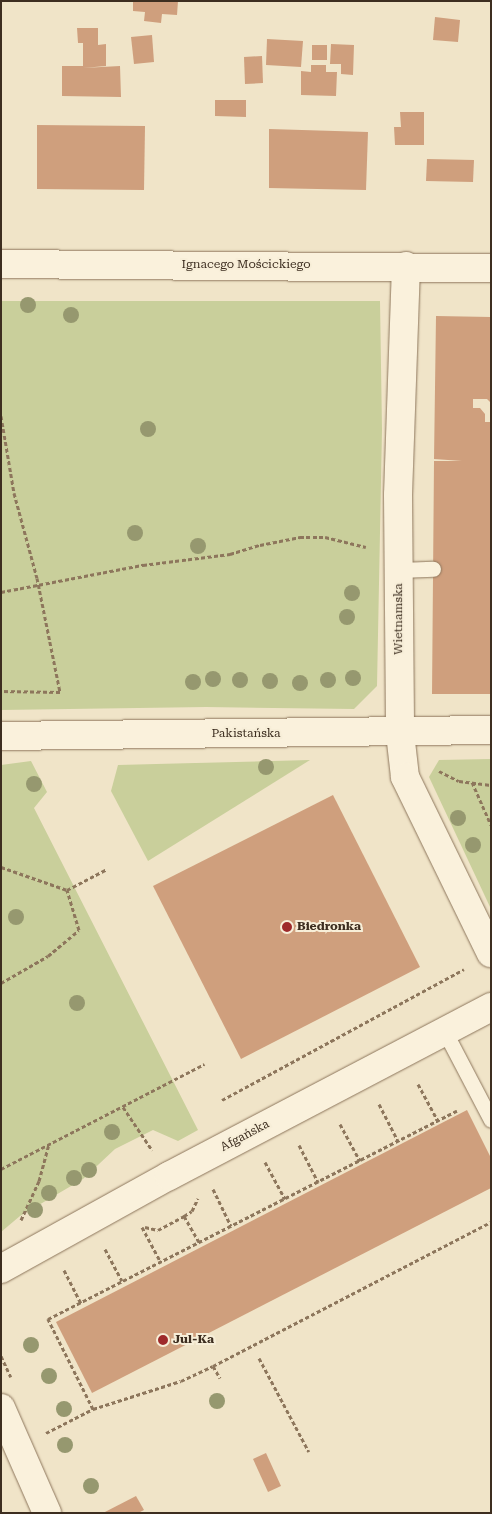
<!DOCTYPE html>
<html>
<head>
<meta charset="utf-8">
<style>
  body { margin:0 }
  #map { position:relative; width:492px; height:1514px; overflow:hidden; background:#f0e4c8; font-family:"Roboto Serif",serif }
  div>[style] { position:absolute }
  .green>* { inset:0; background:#c9cf9b }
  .building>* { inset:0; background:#cf9f7d }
  .path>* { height:3px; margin-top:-1.5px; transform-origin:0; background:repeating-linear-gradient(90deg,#8d765c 0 4px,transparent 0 6.5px) }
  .roads { filter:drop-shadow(0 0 1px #8d765c) drop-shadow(0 0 1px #8d765c) }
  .service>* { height:15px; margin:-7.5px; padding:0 7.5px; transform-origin:7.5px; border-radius:7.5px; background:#faf1dc }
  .minor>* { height:28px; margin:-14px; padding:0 14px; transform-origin:14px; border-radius:14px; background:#faf1dc }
  .tertiary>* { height:28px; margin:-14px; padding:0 14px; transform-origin:14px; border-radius:14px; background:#faf1dc }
  .trees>* { width:16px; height:16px; margin:-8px; border-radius:50%; background:#96986f }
  .dots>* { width:14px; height:14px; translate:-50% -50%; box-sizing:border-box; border:2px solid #f7eed8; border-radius:50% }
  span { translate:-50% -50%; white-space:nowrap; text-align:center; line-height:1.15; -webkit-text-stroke:4px #f7eed8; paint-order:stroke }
  .street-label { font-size:12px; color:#3d2e20 }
  .poi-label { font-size:12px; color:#3d2e20; font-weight:700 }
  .left { translate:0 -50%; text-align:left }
  .frame { position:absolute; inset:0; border:2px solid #3d2e20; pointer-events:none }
</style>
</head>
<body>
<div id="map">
  <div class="green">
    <i style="clip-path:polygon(1px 301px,380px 301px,382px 430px,377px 686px,354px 709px,206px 707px,1px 710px)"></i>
    <i style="clip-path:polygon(491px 759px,491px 909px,429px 777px,439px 760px)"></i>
    <i style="clip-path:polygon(310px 760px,148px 861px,111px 791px,118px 765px)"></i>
    <i style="clip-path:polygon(31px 761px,47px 792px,34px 808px,198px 1130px,178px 1141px,153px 1130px,115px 1149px,83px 1179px,20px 1216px,1px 1232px,1px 765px)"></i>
  </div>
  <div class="building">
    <i style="clip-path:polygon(133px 1px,178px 1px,177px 15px,162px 14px,161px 23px,144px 21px,145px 12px,133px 11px)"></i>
    <i style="clip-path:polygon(435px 17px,460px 20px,458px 42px,433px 40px)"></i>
    <i style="clip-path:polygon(77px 28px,98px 28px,98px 45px,106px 44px,106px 66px,83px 68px,120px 66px,121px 97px,62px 96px,62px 66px,83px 66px,83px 43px,78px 43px)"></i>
    <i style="clip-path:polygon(152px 35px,154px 62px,134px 64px,131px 37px)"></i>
    <i style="clip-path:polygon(267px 39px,303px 41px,301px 67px,266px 65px)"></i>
    <i style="clip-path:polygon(331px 44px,354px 45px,353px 75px,341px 74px,341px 64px,330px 64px)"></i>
    <i style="clip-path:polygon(312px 45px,327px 45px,327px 60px,312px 60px)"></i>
    <i style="clip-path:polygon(262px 56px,263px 83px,245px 84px,244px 57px)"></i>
    <i style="clip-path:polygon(311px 65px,326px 65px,326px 72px,337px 72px,336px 96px,301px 95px,301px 71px,311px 72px)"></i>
    <i style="clip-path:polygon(215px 100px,246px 100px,246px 117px,215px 116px)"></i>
    <i style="clip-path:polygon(400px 112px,424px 112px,424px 145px,395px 145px,394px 127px,401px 127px)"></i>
    <i style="clip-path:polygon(37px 125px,145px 126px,144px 190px,37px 189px)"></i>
    <i style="clip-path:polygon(269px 129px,368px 132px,366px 190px,269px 188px)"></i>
    <i style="clip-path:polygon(427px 159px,474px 160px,473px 182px,426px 181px)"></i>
    <i style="clip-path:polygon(436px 316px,491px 317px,491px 403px,487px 399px,473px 399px,473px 408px,480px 408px,485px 414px,485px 422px,491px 422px,491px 694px,432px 694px,434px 461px,462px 461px,434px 459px)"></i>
    <i style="clip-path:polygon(333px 795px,420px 967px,241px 1059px,153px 886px)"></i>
    <i style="clip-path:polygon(467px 1110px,491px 1158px,491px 1188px,92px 1393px,56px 1322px)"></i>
    <i style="clip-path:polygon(266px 1453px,281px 1486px,268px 1492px,253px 1459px)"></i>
    <i style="clip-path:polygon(136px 1496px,144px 1510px,138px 1513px,103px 1513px)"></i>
  </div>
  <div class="path">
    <i style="left:1px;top:416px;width:78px;rotate:80.4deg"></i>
    <i style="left:14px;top:493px;width:88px;rotate:74.9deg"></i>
    <i style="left:37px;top:578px;width:116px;rotate:78.6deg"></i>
    <i style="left:60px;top:692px;width:59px;rotate:-179deg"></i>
    <i style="left:1px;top:592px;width:145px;rotate:-10.8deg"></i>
    <i style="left:143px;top:565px;width:88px;rotate:-7.2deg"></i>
    <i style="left:230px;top:554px;width:31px;rotate:-17deg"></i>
    <i style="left:260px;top:545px;width:41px;rotate:-11.3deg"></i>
    <i style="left:300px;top:537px;width:25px"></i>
    <i style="left:325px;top:537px;width:42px;rotate:13.7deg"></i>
    <i style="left:439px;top:771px;width:22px;rotate:27deg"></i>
    <i style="left:459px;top:781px;width:32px;rotate:7deg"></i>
    <i style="left:472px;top:782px;width:47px;rotate:66.2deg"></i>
    <i style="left:1px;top:867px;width:70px;rotate:19.2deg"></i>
    <i style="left:67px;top:890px;width:45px;rotate:-27.7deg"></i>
    <i style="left:1px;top:983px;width:54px;rotate:-29.9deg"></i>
    <i style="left:48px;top:956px;width:40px;rotate:-40deg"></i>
    <i style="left:79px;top:930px;width:42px;rotate:-106.7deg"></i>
    <i style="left:418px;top:1084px;width:42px;rotate:61.6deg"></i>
    <i style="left:222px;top:1100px;width:275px;rotate:-28.4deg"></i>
    <i style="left:379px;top:1104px;width:42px;rotate:62.8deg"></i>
    <i style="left:123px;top:1107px;width:52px;rotate:56deg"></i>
    <i style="left:340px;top:1124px;width:42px;rotate:61.6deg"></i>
    <i style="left:299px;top:1145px;width:42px;rotate:62.8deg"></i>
    <i style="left:265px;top:1162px;width:42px;rotate:61.6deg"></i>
    <i style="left:1px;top:1169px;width:229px;rotate:-27.3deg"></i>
    <i style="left:213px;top:1189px;width:41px;rotate:64.1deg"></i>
    <i style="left:184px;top:1216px;width:30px;rotate:60deg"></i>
    <i style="left:21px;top:1220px;width:43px;rotate:-65.2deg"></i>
    <i style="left:39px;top:1181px;width:38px;rotate:-75deg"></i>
    <i style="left:142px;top:1227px;width:40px;rotate:62deg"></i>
    <i style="left:145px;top:1227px;width:13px;rotate:13deg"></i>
    <i style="left:158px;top:1230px;width:30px;rotate:-28deg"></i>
    <i style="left:184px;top:1216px;width:9px;rotate:-32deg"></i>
    <i style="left:192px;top:1211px;width:14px;rotate:-65deg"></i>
    <i style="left:105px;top:1249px;width:36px;rotate:62deg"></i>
    <i style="left:64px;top:1270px;width:37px;rotate:63deg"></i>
    <i style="left:1px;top:1356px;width:23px;rotate:65deg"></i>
    <i style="left:259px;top:1358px;width:106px;rotate:62deg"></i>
    <i style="left:213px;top:1366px;width:14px;rotate:60deg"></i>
    <i style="left:93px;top:1409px;width:101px;rotate:-116.6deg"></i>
    <i style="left:48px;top:1319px;width:459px;rotate:-27deg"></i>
    <i style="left:46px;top:1433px;width:53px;rotate:-27.1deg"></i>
    <i style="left:93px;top:1409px;width:92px;rotate:-17.7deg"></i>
    <i style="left:181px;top:1381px;width:35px;rotate:-25deg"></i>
    <i style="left:213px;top:1366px;width:313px;rotate:-27.4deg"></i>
  </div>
  <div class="roads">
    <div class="service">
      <i style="left:399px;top:570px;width:34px;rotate:-2deg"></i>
      <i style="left:445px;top:1032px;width:99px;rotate:62.4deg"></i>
    </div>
    <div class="minor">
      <i style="left:406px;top:266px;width:229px;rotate:92deg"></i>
      <i style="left:398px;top:495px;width:238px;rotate:89.5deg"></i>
      <i style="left:400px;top:733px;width:44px;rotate:83.5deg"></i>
      <i style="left:405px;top:777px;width:196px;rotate:64deg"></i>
      <i style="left:1px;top:736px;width:490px;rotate:-0.7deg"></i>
      <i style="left:1px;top:1269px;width:192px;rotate:-29deg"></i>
      <i style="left:169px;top:1176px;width:364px;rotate:-27.7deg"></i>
      <i style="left:1px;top:1408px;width:115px;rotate:66.3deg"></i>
    </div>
    <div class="tertiary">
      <i style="left:1px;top:264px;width:490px;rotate:0.5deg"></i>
    </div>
  </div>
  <div class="trees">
    <i style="left:28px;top:305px"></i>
    <i style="left:71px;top:315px"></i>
    <i style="left:148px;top:429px"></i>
    <i style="left:135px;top:533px"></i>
    <i style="left:198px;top:546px"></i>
    <i style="left:352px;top:593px"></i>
    <i style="left:347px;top:617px"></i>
    <i style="left:353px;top:678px"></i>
    <i style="left:213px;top:679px"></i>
    <i style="left:240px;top:680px"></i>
    <i style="left:328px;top:680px"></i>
    <i style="left:270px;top:681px"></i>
    <i style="left:193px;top:682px"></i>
    <i style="left:300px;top:683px"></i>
    <i style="left:266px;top:767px"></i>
    <i style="left:34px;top:784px"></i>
    <i style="left:458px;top:818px"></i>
    <i style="left:473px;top:845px"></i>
    <i style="left:16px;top:917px"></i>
    <i style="left:77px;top:1003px"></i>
    <i style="left:112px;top:1132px"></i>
    <i style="left:89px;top:1170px"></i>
    <i style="left:74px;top:1178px"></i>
    <i style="left:49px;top:1193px"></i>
    <i style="left:35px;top:1210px"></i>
    <i style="left:31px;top:1345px"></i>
    <i style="left:49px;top:1376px"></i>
    <i style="left:217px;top:1401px"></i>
    <i style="left:64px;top:1409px"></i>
    <i style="left:65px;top:1445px"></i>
    <i style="left:91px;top:1486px"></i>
  </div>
  <div class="dots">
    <i style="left:287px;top:927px;background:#9e2a2b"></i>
    <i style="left:163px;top:1340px;background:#9e2a2b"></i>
  </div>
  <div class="street-label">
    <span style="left:246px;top:265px">Ignacego Mościckiego</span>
    <span style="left:399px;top:619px;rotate:-90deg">Wietnamska</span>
    <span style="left:246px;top:734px">Pakistańska</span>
    <span style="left:245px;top:1136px;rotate:-28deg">Afgańska</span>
  </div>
  <div class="poi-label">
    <span class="left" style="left:297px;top:927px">Biedronka</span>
    <span class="left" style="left:173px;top:1340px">Jul-Ka</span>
  </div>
  <div class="frame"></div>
</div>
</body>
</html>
